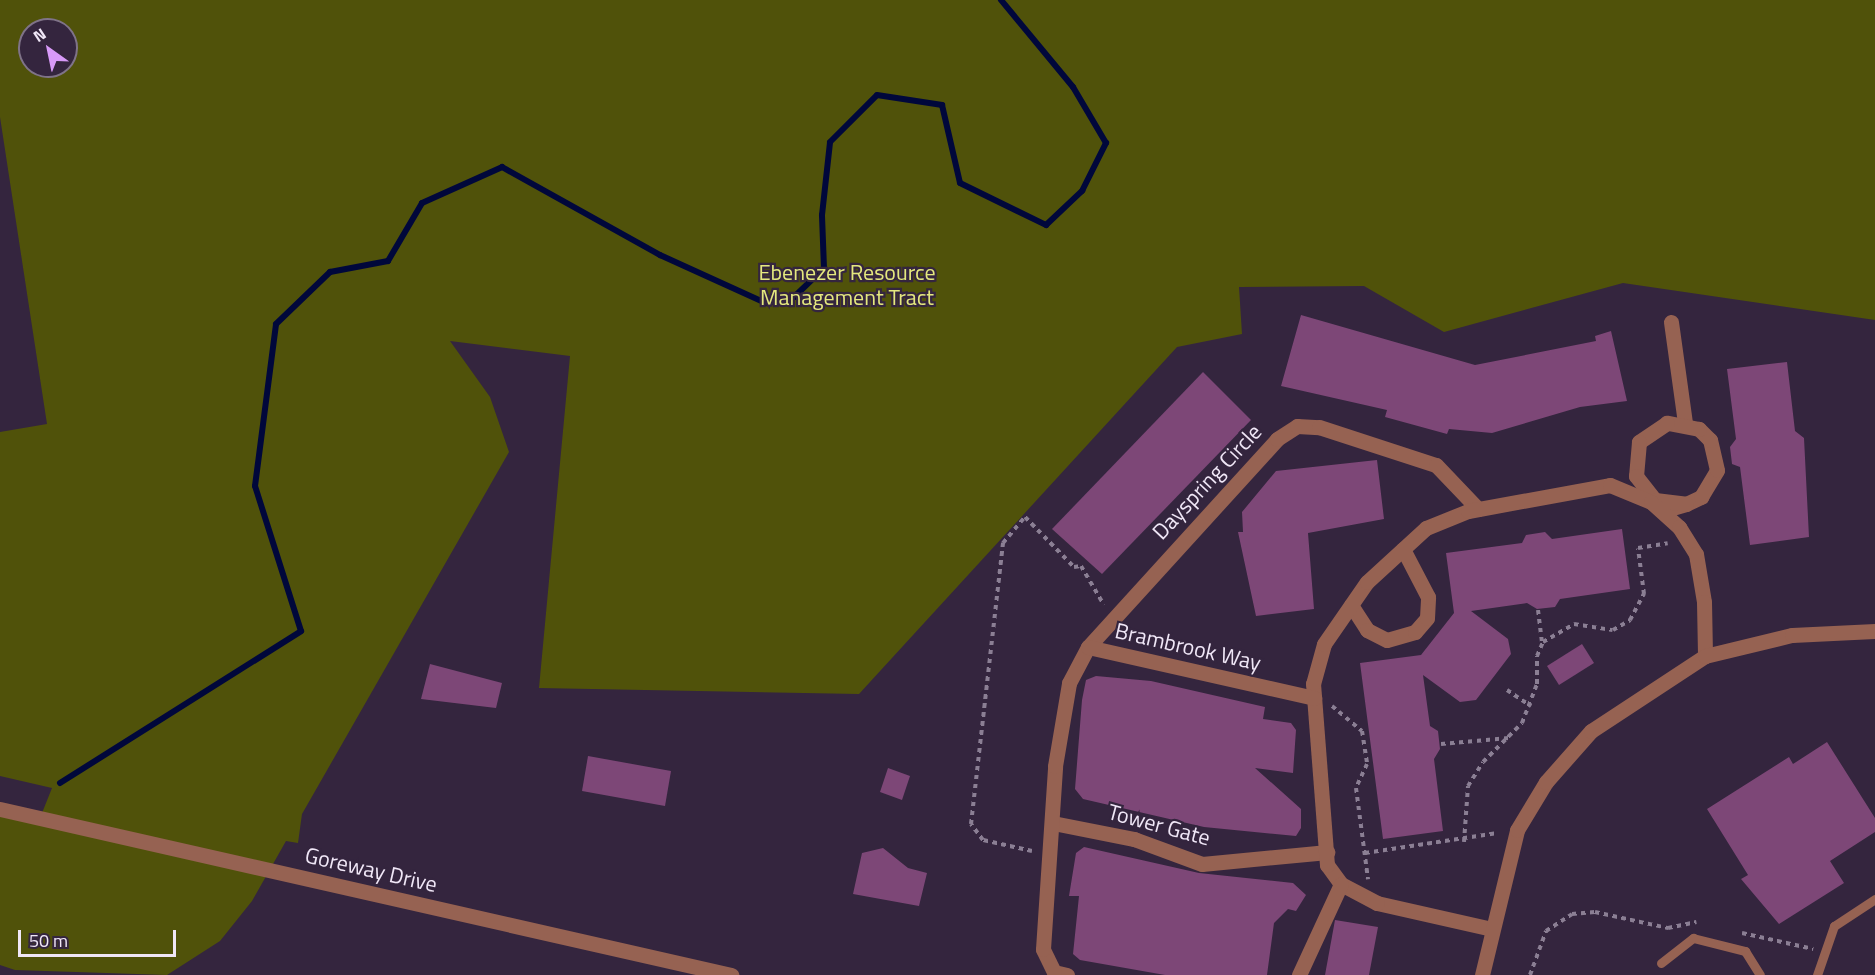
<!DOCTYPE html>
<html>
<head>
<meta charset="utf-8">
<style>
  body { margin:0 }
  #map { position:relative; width:1875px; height:975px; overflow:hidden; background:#34253e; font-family:"Titillium Web",sans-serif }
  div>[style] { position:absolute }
  .green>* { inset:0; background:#50520a }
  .stream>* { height:6px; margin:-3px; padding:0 3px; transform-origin:3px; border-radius:3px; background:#00073b }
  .building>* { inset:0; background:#7d4777 }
  .path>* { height:4px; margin-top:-2px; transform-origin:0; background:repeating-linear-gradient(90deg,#8b7f94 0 4.5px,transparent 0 9px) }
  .service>* { height:9px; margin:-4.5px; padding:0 4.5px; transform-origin:4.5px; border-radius:4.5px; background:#966252 }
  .minor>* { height:15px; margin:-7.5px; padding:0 7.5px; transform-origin:7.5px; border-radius:7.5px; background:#966252 }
  .tertiary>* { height:15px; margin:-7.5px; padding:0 7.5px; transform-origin:7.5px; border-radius:7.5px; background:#966252 }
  span { translate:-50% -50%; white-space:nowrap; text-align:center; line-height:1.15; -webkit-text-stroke:4.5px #34253e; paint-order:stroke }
  .park-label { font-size:22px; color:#e4e87e }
  .street-label { font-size:22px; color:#f0e7f7 }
  .north { position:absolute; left:18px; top:18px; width:60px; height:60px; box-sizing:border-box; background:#34253e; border:2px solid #7f7388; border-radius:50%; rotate:327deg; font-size:16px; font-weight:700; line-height:24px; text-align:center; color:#f0e7f7 }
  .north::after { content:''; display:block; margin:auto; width:21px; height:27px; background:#d89af8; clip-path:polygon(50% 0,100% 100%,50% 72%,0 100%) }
  .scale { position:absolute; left:18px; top:930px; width:158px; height:27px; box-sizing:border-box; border:3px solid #f0e7f7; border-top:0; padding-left:8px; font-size:18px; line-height:21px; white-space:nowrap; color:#f0e7f7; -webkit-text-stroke:4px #34253e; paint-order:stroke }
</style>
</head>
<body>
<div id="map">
  <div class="green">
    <i style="clip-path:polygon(evenodd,0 0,1875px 0,1875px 320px,1623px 283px,1444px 332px,1364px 286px,1239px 287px,1242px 334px,1177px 347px,859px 694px,539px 688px,570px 356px,450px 341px,490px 397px,509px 452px,302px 814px,298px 843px,286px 841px,252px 901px,220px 941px,167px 975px,15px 970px,0 965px,0 806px,40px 818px,52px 788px,0 776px,0 432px,47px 424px,0 117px,0 0,30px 30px,66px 30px,66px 66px,30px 66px,30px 30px)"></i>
  </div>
  <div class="stream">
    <i style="left:60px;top:783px;width:285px;rotate:-32.2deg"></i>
    <i style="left:301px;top:631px;width:152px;rotate:-107.6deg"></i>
    <i style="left:255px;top:486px;width:163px;rotate:-82.6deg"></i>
    <i style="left:276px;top:324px;width:75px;rotate:-43.9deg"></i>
    <i style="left:330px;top:272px;width:59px;rotate:-10.7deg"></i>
    <i style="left:388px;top:261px;width:67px;rotate:-59.6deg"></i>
    <i style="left:422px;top:203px;width:88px;rotate:-24.2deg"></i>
    <i style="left:502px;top:167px;width:181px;rotate:29.1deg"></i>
    <i style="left:660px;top:255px;width:116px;rotate:24.4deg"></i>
    <i style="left:766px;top:303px;width:29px;rotate:-12deg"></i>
    <i style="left:794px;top:297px;width:42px;rotate:-44deg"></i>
    <i style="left:824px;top:268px;width:53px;rotate:-92.2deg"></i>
    <i style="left:822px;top:215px;width:73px;rotate:-83.7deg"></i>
    <i style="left:830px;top:142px;width:66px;rotate:-45deg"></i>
    <i style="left:877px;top:95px;width:66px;rotate:8.7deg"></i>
    <i style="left:942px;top:105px;width:80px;rotate:77deg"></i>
    <i style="left:960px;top:183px;width:96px;rotate:26deg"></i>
    <i style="left:1046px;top:225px;width:50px;rotate:-43.4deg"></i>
    <i style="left:1082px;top:191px;width:54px;rotate:-63.4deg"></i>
    <i style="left:1106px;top:143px;width:65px;rotate:-120.5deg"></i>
    <i style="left:1073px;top:87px;width:113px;rotate:-129.6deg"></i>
  </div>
  <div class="building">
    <i style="clip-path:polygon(1301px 315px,1475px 365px,1596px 341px,1595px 336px,1611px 331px,1627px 401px,1580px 407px,1492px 433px,1449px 429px,1447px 434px,1385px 417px,1387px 410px,1281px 386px)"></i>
    <i style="clip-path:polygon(1787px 362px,1795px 431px,1804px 438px,1809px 537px,1750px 545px,1740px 467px,1732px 464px,1730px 447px,1736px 439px,1727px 369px)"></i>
    <i style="clip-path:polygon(1203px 372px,1251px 420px,1102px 574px,1052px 529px)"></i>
    <i style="clip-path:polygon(1377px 460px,1384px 519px,1308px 533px,1314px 609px,1256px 616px,1238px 532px,1243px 532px,1242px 512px,1276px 471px)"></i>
    <i style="clip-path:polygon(1622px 529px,1630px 589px,1560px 599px,1555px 607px,1537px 609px,1527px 603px,1471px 611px,1508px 639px,1511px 654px,1476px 700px,1460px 702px,1423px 675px,1430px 726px,1438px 731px,1440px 749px,1434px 759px,1443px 831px,1383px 839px,1360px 663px,1421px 655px,1454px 613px,1446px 553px,1522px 543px,1526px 535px,1545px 532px,1552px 539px)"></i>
    <i style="clip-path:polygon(1582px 644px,1594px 663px,1559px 685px,1547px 666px)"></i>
    <i style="clip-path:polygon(430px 664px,502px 683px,496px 708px,421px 699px)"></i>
    <i style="clip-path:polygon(1096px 676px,1151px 681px,1265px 707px,1263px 719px,1291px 723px,1296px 730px,1293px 773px,1255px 768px,1301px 809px,1301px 828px,1296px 836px,1204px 827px,1083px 799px,1075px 789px,1082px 700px,1086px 680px)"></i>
    <i style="clip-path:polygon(1827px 742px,1875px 818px,1875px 832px,1830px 861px,1844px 883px,1779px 924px,1741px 879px,1748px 875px,1707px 809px,1789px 757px,1793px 764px)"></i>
    <i style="clip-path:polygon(588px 756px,671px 771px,665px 806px,582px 791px)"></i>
    <i style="clip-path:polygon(888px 768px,910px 776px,902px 800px,880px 792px)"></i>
    <i style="clip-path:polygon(1084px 847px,1199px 873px,1293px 883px,1306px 895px,1296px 911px,1288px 909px,1274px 923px,1267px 975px,1165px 975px,1080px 960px,1073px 954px,1079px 896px,1069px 896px,1076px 853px)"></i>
    <i style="clip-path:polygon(883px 848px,908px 868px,927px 873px,919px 906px,853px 894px,862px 853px)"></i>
    <i style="clip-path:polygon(1335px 920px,1378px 927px,1369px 975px,1325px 975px)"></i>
  </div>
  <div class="path">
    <i style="left:1538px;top:610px;width:34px;rotate:83deg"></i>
    <i style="left:1507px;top:690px;width:29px;rotate:34deg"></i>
    <i style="left:1332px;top:706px;width:39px;rotate:40deg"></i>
    <i style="left:1362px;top:731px;width:33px;rotate:81deg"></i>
    <i style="left:1367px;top:764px;width:26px;rotate:115deg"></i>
    <i style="left:1356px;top:788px;width:92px;rotate:82.5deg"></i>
    <i style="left:1441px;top:744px;width:68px;rotate:-5deg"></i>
    <i style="left:1464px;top:842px;width:56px;rotate:-85.9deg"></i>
    <i style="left:1468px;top:786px;width:28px;rotate:-58deg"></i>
    <i style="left:1483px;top:762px;width:55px;rotate:-45deg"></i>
    <i style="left:1522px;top:723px;width:42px;rotate:-69deg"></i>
    <i style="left:1537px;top:684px;width:28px;rotate:-90deg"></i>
    <i style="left:1537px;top:656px;width:15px;rotate:-67deg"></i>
    <i style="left:1543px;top:642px;width:36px;rotate:-30deg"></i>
    <i style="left:1574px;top:624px;width:39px;rotate:9deg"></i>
    <i style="left:1613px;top:630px;width:20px;rotate:-30deg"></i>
    <i style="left:1630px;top:620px;width:30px;rotate:-62deg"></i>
    <i style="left:1644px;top:594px;width:46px;rotate:-97.4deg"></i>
    <i style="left:1638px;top:548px;width:30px;rotate:-9deg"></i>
    <i style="left:1032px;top:851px;width:50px;rotate:-167.3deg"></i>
    <i style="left:983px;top:840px;width:20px;rotate:-127deg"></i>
    <i style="left:971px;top:824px;width:283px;rotate:-83.5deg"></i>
    <i style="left:1003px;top:543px;width:34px;rotate:-50deg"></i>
    <i style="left:1025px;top:517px;width:70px;rotate:45.6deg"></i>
    <i style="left:1074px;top:567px;width:7px;rotate:-8deg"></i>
    <i style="left:1081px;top:566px;width:45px;rotate:59.5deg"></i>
    <i style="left:1365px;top:853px;width:134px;rotate:-8.6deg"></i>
    <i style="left:1742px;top:933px;width:73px;rotate:12.7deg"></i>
    <i style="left:1530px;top:975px;width:47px;rotate:-70deg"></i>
    <i style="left:1546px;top:931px;width:31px;rotate:-33deg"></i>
    <i style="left:1572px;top:914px;width:23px;rotate:-5deg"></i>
    <i style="left:1595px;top:912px;width:75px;rotate:12.4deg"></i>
    <i style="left:1668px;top:928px;width:29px;rotate:-12deg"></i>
  </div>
  <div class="service">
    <i style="left:1661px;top:963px;width:41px;rotate:-38deg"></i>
    <i style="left:1693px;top:938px;width:54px;rotate:14deg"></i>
    <i style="left:1745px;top:951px;width:28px;rotate:58deg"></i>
    <i style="left:1817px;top:975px;width:52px;rotate:-70.9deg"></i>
    <i style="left:1834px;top:926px;width:49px;rotate:-33.4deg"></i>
  </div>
  <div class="minor">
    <i style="left:1671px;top:322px;width:102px;rotate:82.1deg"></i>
    <i style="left:1662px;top:511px;width:25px;rotate:-16deg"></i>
    <i style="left:1686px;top:504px;width:17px;rotate:-25deg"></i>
    <i style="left:1701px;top:497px;width:31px;rotate:-59deg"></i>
    <i style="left:1717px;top:470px;width:31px;rotate:-103deg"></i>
    <i style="left:1710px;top:440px;width:16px;rotate:-135deg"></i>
    <i style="left:1699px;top:429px;width:33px;rotate:-169deg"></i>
    <i style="left:1667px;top:423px;width:34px;rotate:146deg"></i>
    <i style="left:1639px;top:442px;width:34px;rotate:95deg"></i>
    <i style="left:1636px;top:476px;width:31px;rotate:52deg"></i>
    <i style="left:1655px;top:500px;width:31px;rotate:7deg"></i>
    <i style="left:1351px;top:605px;width:30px;rotate:57deg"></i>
    <i style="left:1367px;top:630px;width:22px;rotate:27deg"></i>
    <i style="left:1387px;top:640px;width:29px;rotate:-16deg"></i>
    <i style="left:1415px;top:632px;width:18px;rotate:-49deg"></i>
    <i style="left:1427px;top:618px;width:21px;rotate:-87deg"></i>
    <i style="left:1428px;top:597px;width:54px;rotate:-117.5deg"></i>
    <i style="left:1088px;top:647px;width:281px;rotate:-47.7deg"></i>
    <i style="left:1277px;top:439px;width:24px;rotate:-33deg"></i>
    <i style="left:1297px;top:426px;width:22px;rotate:3deg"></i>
    <i style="left:1319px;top:427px;width:123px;rotate:18deg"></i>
    <i style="left:1436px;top:465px;width:61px;rotate:46.3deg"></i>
    <i style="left:1053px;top:823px;width:83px;rotate:11.2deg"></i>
    <i style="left:1134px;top:839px;width:72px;rotate:20.2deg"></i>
    <i style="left:1202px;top:864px;width:126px;rotate:-5.5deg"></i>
    <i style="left:1492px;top:929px;width:118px;rotate:-167.3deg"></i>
    <i style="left:1377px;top:903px;width:41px;rotate:-152.2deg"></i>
    <i style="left:1341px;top:884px;width:24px;rotate:-126deg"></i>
    <i style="left:1327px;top:865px;width:182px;rotate:-94.4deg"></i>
    <i style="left:1313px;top:684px;width:41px;rotate:-74.6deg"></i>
    <i style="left:1324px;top:644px;width:75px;rotate:-55.3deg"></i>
    <i style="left:1367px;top:582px;width:80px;rotate:-42.5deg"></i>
    <i style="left:1426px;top:528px;width:45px;rotate:-22deg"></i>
    <i style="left:1468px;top:511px;width:144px;rotate:-10.4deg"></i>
    <i style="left:1610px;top:485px;width:44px;rotate:22.5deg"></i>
    <i style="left:1651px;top:502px;width:38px;rotate:42deg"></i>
    <i style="left:1679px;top:527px;width:32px;rotate:58deg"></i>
    <i style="left:1696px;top:554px;width:49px;rotate:80.5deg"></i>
    <i style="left:1704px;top:602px;width:54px;rotate:88.9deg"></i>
    <i style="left:1067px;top:975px;width:13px;rotate:-167deg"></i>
    <i style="left:1054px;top:972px;width:25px;rotate:-116deg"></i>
    <i style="left:1043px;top:949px;width:183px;rotate:-86.2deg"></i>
    <i style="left:1055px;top:766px;width:84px;rotate:-80.4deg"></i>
    <i style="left:1069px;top:683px;width:41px;rotate:-62.2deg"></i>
    <i style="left:1088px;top:647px;width:232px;rotate:12.7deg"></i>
    <i style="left:1299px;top:975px;width:100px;rotate:-65.2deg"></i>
    <i style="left:1482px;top:975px;width:149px;rotate:-76.4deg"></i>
    <i style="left:1517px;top:830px;width:56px;rotate:-58.9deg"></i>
    <i style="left:1546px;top:782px;width:68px;rotate:-48.6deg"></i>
    <i style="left:1591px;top:731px;width:136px;rotate:-33.3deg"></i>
    <i style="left:1705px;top:656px;width:89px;rotate:-13.6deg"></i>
    <i style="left:1792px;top:635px;width:83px;rotate:-2.8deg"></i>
  </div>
  <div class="tertiary">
    <i style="left:0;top:809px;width:750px;rotate:12.79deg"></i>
  </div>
  <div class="park-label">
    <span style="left:847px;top:285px">Ebenezer Resource<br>Management Tract</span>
  </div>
  <div class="street-label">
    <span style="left:1207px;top:482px;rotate:-47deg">Dayspring Circle</span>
    <span style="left:1188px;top:647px;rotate:13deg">Brambrook Way</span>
    <span style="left:1159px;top:825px;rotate:15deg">Tower Gate</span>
    <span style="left:371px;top:870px;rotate:13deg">Goreway Drive</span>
  </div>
  <div class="north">N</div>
  <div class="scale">50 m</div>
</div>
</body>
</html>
